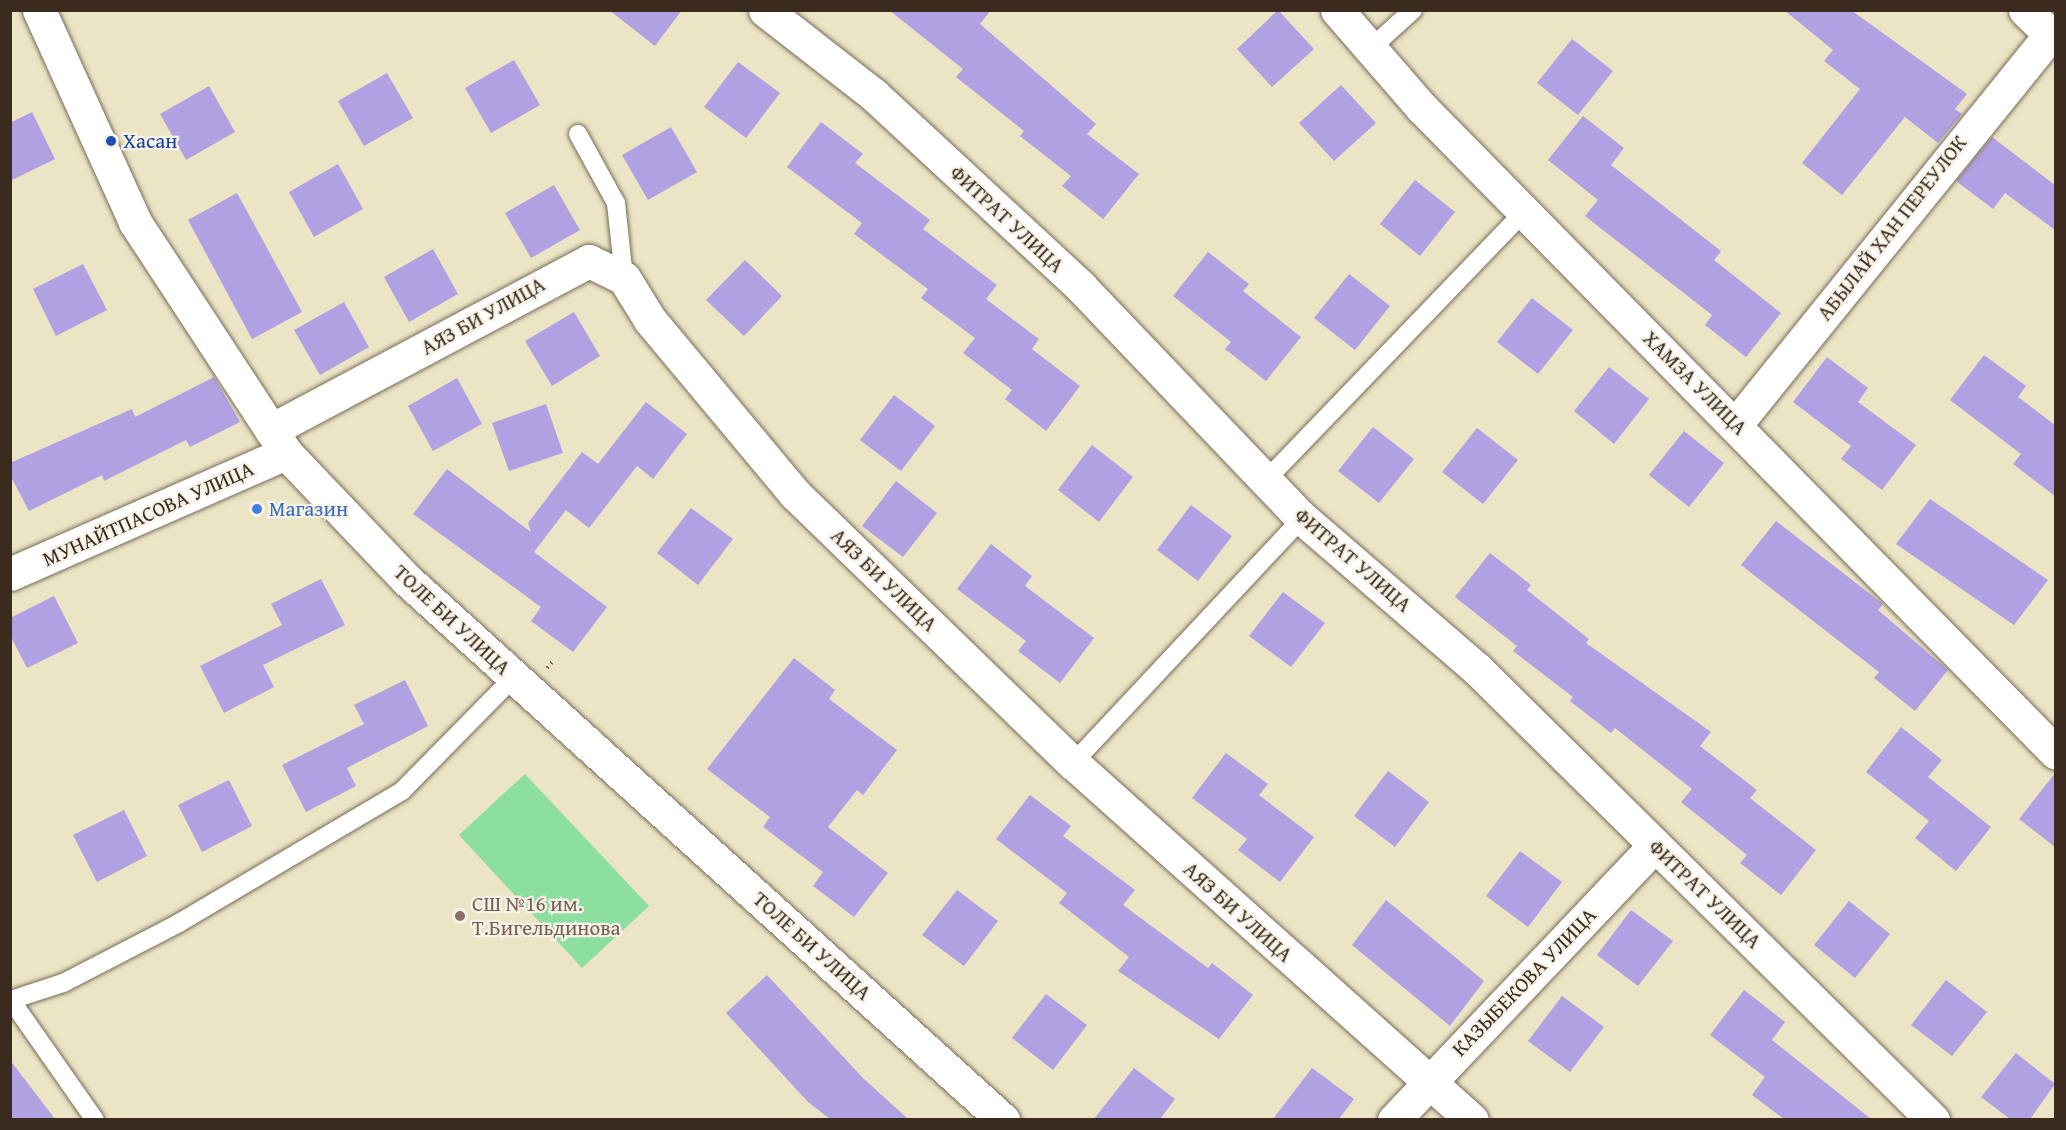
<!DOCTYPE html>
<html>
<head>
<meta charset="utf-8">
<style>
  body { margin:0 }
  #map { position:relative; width:2066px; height:1130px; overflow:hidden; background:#ebe4c5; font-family:"Gentium Book Plus",serif }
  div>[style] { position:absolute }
  .green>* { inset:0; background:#8cdf9f }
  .building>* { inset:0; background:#b2a1e2 }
  .path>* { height:4px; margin-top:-2px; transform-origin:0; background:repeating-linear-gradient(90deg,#796b58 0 1.5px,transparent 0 6px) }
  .roads { filter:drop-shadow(0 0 2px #796b58) drop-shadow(0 0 2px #796b58) }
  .service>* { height:18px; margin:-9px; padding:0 9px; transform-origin:9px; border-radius:9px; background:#fff }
  .minor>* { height:33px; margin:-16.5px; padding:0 16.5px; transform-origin:16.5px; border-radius:16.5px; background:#fff }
  .tertiary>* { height:33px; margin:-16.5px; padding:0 16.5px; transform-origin:16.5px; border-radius:16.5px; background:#fff }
  .dots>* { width:16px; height:16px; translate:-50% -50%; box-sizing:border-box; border:3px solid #f7f3e8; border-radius:50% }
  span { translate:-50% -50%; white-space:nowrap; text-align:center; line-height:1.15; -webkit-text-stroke:4.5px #f7f3e8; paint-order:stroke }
  .transit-label { font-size:21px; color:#164399 }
  .left { translate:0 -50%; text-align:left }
  .street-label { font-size:21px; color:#3b2a1e }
  .shop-label { font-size:21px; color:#366cbe }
  .education-label { font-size:21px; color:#785e54 }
  .frame { position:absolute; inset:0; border:12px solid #3b2a1e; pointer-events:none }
</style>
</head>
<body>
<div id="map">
  <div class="green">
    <i style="clip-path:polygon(525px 774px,649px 906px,582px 968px,459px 835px)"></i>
  </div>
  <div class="building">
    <i style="clip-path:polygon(609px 10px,682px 10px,655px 46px)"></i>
    <i style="clip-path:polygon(889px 10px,991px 10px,980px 24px,1096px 124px,1087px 134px,1139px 174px,1103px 219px,1062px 186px,1071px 176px,1020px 136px,1024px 131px,956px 77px,963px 69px)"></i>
    <i style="clip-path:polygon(1278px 10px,1314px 49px,1272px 87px,1237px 49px)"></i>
    <i style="clip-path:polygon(1784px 10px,1851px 10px,1967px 94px,1955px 109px,1962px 114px,1938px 143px,1905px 117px,1842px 195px,1802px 163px,1860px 89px,1824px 61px,1833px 50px)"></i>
    <i style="clip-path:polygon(1572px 39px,1613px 71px,1578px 115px,1537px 83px)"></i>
    <i style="clip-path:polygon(514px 60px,540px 105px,491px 133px,465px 88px)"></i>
    <i style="clip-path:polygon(738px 62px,780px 93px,746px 138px,704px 107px)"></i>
    <i style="clip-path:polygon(387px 73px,413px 118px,364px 146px,338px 101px)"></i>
    <i style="clip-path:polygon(1341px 85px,1376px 123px,1334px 161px,1299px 123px)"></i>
    <i style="clip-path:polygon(209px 86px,235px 132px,186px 160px,160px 114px)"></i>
    <i style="clip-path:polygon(32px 112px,55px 159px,10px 181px,10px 123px)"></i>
    <i style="clip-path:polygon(1583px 116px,1624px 148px,1611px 165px,1721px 251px,1714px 260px,1781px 313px,1746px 357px,1705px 325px,1712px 315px,1585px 216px,1598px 200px,1548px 160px)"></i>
    <i style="clip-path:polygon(821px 122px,863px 154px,855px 163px,930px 220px,923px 229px,997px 285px,986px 299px,1039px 339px,1032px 349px,1080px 386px,1046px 431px,1005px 399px,1012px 390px,963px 353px,975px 338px,921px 298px,928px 289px,854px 234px,862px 223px,787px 167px)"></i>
    <i style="clip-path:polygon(671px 127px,697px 172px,648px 200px,622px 155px)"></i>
    <i style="clip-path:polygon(1992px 137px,2055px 185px,2055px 230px,2005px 193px,1993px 209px,1956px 181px)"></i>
    <i style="clip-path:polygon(338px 164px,363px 209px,314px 237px,289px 192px)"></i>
    <i style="clip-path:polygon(1415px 180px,1455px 212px,1420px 256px,1380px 224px)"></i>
    <i style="clip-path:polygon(554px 185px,580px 230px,531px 258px,505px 213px)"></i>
    <i style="clip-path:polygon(237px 193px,302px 312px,252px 339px,188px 220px)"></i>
    <i style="clip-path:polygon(433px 249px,458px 294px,409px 322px,384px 277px)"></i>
    <i style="clip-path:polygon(1208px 252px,1249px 284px,1243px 291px,1301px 337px,1266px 381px,1225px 349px,1231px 342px,1173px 296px)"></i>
    <i style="clip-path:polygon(745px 260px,782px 296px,744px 336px,706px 300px)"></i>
    <i style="clip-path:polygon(83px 264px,107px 310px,56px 336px,33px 289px)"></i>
    <i style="clip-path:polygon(1349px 274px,1390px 306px,1355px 350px,1314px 318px)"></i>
    <i style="clip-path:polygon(1532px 298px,1573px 330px,1538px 374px,1497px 342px)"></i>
    <i style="clip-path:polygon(344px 302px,369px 347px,320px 375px,294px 330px)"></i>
    <i style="clip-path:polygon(574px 312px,600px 356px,552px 386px,525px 341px)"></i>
    <i style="clip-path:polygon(1984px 355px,2026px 386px,2018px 397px,2055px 425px,2055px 496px,2013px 464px,2021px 454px,1950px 400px)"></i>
    <i style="clip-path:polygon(1827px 357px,1868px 388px,1858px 402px,1916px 445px,1882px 490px,1841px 459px,1851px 446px,1793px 402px)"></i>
    <i style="clip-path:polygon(1609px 367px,1649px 399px,1614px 444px,1574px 411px)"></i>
    <i style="clip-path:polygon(214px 377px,240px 422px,190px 447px,186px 440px,104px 481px,102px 475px,29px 511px,10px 475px,10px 463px,132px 409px,135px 417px)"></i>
    <i style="clip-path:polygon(457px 378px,482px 424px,433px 451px,408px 406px)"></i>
    <i style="clip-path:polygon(894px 395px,935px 426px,901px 471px,860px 440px)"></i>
    <i style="clip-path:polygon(646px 402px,687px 434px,653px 479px,637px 466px,589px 528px,566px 510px,534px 552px,607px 607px,573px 652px,531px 621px,541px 607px,413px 514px,447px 469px,531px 532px,528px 523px,582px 452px,598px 464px)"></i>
    <i style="clip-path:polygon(546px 404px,563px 453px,509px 471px,492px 423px)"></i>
    <i style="clip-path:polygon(1373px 427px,1414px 459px,1379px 503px,1338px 471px)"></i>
    <i style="clip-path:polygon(1477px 428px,1518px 460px,1483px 504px,1442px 472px)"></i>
    <i style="clip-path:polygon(1684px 431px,1724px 463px,1689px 507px,1649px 475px)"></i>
    <i style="clip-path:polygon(1092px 445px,1133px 477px,1099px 522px,1058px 490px)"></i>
    <i style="clip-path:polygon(896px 481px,937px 513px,903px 557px,862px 526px)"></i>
    <i style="clip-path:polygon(1930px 499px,2048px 580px,2014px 625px,1896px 544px)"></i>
    <i style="clip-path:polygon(1191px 505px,1232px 536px,1198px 581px,1157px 550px)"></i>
    <i style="clip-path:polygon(691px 508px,733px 539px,698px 585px,657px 553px)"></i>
    <i style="clip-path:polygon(1776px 521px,1883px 604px,1878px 610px,1948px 670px,1915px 711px,1874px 678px,1879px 672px,1741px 565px)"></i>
    <i style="clip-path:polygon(991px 544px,1032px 576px,1025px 586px,1094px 638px,1060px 683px,1018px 651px,1026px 641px,957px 589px)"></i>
    <i style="clip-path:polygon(1490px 553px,1531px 585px,1527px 590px,1589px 639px,1586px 643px,1711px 732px,1700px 746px,1757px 790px,1750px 798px,1816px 850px,1781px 895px,1740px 863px,1747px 855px,1681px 802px,1692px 789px,1615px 728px,1611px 733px,1570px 701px,1573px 697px,1513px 651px,1517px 646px,1455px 597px)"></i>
    <i style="clip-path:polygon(321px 579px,345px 625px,263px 665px,274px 687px,224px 713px,200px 666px,282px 625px,271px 604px)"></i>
    <i style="clip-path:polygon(1283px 592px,1325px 623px,1291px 667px,1249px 636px)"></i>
    <i style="clip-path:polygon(54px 596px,78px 643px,27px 668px,10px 635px,10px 618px)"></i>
    <i style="clip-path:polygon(794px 658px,835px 690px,829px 699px,897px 750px,863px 795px,857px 790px,828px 827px,888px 873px,854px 917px,813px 886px,823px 872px,763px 827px,770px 817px,707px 769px)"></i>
    <i style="clip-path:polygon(405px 680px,428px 726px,347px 768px,356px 786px,306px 812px,282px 765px,364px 724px,354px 705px)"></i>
    <i style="clip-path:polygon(1901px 727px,1942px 760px,1928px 777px,1991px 827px,1956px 871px,1915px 838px,1929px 821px,1866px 772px)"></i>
    <i style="clip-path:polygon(1226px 753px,1268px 784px,1259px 795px,1314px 837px,1280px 882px,1238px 850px,1247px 839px,1192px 798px)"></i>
    <i style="clip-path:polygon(1388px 771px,1429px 802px,1395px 847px,1354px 816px)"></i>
    <i style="clip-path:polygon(2055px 773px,2055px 847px,2019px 819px)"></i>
    <i style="clip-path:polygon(229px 780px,252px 826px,202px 852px,178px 805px)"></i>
    <i style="clip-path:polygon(1030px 795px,1071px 826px,1063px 836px,1135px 890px,1123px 905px,1208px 968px,1212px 963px,1253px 995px,1219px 1039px,1118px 971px,1129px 957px,1059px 903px,1067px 893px,996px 839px)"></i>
    <i style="clip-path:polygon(124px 810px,147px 856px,97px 882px,73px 835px)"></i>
    <i style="clip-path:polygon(1520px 851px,1562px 882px,1528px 927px,1486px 896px)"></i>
    <i style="clip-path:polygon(957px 890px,998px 921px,964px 966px,922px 935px)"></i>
    <i style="clip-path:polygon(1386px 900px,1484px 981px,1450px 1026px,1352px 945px)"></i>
    <i style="clip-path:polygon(1849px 901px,1890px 934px,1855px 978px,1814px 945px)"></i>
    <i style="clip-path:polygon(1631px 910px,1673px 941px,1638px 986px,1597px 955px)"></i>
    <i style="clip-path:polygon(767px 975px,863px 1078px,908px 1119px,830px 1119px,808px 1102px,726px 1013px)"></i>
    <i style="clip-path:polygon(1946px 980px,1987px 1012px,1952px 1056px,1911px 1025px)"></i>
    <i style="clip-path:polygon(1744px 990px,1785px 1022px,1772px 1040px,1871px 1119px,1784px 1119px,1752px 1095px,1765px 1077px,1710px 1035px)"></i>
    <i style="clip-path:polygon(1046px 994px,1087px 1025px,1053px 1070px,1012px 1038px)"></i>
    <i style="clip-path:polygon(1562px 996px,1604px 1027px,1570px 1072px,1528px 1041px)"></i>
    <i style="clip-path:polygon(2016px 1053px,2055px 1084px,2030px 1119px,2010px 1119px,1981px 1097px)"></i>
    <i style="clip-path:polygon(10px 1060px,55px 1119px,10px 1119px)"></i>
    <i style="clip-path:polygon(1134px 1068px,1175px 1099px,1160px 1119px,1094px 1119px)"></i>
    <i style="clip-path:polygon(1312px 1068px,1354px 1099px,1339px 1119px,1273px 1119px)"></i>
  </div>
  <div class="path">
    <i style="left:547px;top:668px;width:9px;rotate:-49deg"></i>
  </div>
  <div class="roads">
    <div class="service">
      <i style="left:1370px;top:49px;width:58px;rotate:-42.2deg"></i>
      <i style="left:578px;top:134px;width:79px;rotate:61.2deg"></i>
      <i style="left:616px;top:203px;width:75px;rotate:83.9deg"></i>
      <i style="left:1266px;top:480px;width:373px;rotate:-46.1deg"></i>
      <i style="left:1073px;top:763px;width:335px;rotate:-46.9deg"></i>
      <i style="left:95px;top:1120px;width:146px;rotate:-125deg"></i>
      <i style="left:11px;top:1000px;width:55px;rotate:-18.1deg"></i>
      <i style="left:63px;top:983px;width:131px;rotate:-27.3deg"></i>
      <i style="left:179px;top:923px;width:259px;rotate:-30.6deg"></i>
      <i style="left:402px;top:791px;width:160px;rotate:-45.5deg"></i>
    </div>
    <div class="minor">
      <i style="left:765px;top:10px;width:138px;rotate:37.9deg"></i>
      <i style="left:874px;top:95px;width:282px;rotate:42.8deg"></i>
      <i style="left:1081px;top:287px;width:320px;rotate:46.3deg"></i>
      <i style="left:1302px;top:518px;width:230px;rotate:40.8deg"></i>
      <i style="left:1476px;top:668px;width:643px;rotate:44.68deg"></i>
      <i style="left:1337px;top:10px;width:130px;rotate:49.1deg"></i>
      <i style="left:1422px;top:108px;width:904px;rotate:45.49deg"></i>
      <i style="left:2025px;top:10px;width:43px;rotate:44.1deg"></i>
      <i style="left:1736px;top:424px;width:500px;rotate:-51.1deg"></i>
      <i style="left:271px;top:430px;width:360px;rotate:-28deg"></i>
      <i style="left:589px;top:261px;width:39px;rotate:26deg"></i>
      <i style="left:624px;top:278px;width:49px;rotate:58.2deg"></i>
      <i style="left:650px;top:320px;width:226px;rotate:50.2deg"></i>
      <i style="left:795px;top:494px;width:387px;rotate:44.1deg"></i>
      <i style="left:1073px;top:763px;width:535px;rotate:41.82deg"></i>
      <i style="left:10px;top:574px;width:301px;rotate:-23.7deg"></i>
      <i style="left:1394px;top:1120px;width:379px;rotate:-46.5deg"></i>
    </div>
    <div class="tertiary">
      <i style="left:39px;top:10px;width:233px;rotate:65.6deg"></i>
      <i style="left:135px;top:222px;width:276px;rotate:56.8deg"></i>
      <i style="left:286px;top:453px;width:174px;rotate:46.4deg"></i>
      <i style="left:406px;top:579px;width:806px;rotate:42.18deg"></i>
    </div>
  </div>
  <div class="dots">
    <i style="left:111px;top:141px;background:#1a4fb4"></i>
    <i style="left:257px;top:509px;background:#3f7fe0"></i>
    <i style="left:460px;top:916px;background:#8d6e63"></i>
  </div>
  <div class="transit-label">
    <span class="left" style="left:123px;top:141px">Хасан</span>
  </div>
  <div class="street-label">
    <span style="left:1007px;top:219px;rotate:43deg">ФИТРАТ УЛИЦА</span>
    <span style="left:1892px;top:228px;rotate:-52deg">АБЫЛАЙ ХАН ПЕРЕУЛОК</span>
    <span style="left:483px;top:316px;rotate:-29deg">АЯЗ БИ УЛИЦА</span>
    <span style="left:1695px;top:383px;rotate:45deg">ХАМЗА УЛИЦА</span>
    <span style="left:148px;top:514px;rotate:-24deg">МУНАЙТПАСОВА УЛИЦА</span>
    <span style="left:1353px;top:560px;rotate:41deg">ФИТРАТ УЛИЦА</span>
    <span style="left:884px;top:580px;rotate:44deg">АЯЗ БИ УЛИЦА</span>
    <span style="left:452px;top:620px;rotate:43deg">ТОЛЕ БИ УЛИЦА</span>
    <span style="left:1705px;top:894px;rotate:44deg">ФИТРАТ УЛИЦА</span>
    <span style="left:1238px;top:912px;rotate:42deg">АЯЗ БИ УЛИЦА</span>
    <span style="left:812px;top:946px;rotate:42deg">ТОЛЕ БИ УЛИЦА</span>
    <span style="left:1524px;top:982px;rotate:-46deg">КАЗЫБЕКОВА УЛИЦА</span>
  </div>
  <div class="shop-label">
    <span class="left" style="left:269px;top:509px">Магазин</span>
  </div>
  <div class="education-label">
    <span class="left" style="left:472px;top:916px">СШ №16 им.<br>Т.Бигельдинова</span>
  </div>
  <div class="frame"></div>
</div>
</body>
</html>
